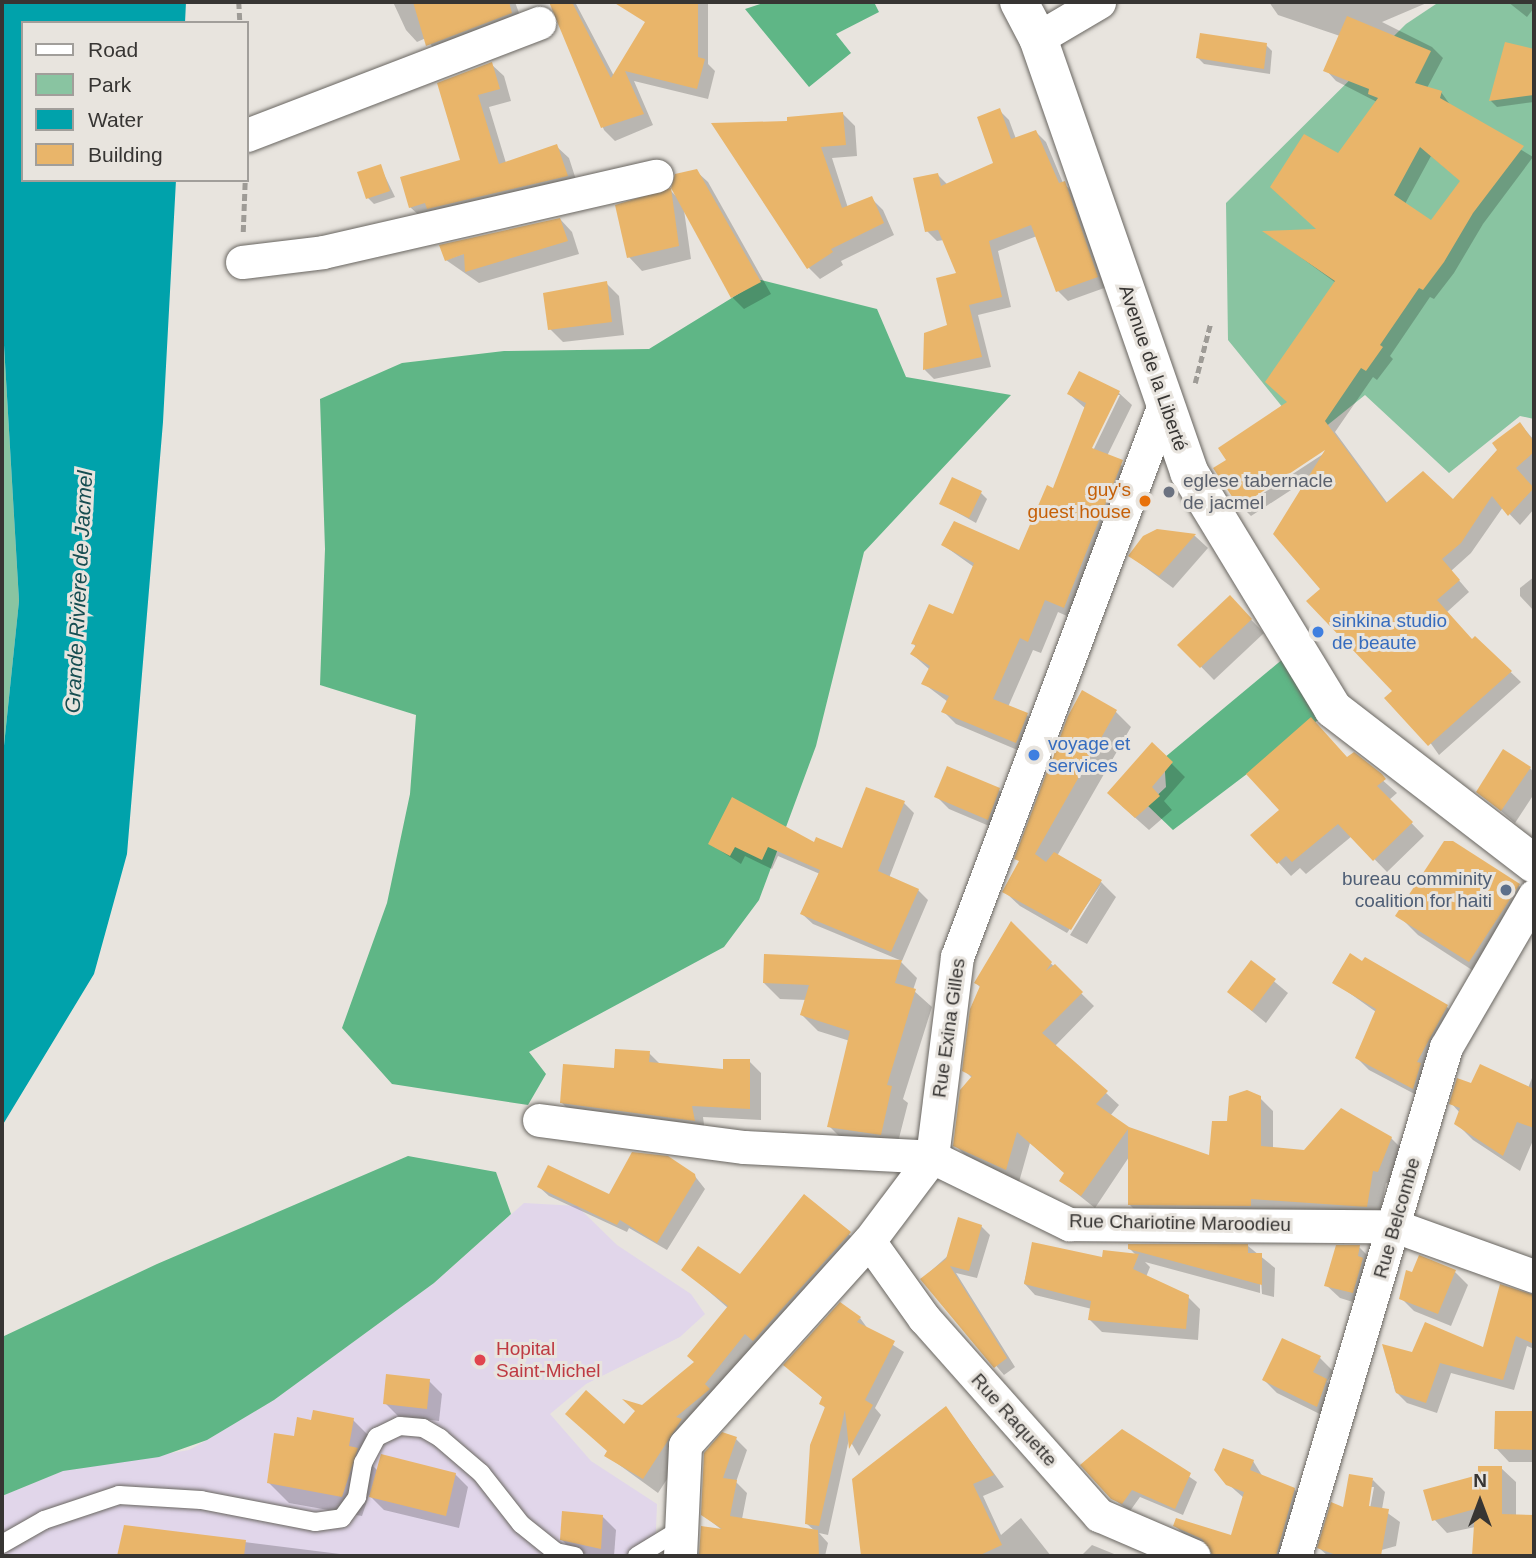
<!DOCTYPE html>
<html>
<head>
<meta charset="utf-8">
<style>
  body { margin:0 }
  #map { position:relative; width:1536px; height:1558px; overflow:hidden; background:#e8e4de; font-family:Arial,sans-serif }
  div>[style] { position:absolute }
  .medical>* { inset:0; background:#e1d6ea }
  .green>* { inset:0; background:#89c4a1 }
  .forest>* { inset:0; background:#5fb686 }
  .water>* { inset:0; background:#00a2ab }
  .shadow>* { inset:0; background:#0003 }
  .building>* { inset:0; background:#e9b56a }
  .path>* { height:4.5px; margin-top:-2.25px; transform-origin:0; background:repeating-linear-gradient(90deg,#9e9b96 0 7px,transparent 0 10.5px) }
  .roads { filter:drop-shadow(0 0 2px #696661) drop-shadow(0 0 2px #696661) }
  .service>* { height:18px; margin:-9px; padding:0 9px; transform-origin:9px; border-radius:9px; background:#fff }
  .minor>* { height:33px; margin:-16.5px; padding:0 16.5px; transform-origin:16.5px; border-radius:16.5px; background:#fff }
  .primary>* { height:38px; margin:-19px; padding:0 19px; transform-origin:19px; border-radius:19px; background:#fff }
  .dots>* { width:19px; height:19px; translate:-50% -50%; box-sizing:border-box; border:4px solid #e8e4de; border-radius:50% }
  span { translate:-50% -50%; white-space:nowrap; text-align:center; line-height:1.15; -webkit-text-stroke:6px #e8e4de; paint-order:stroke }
  .street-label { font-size:19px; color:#373533 }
  .worship-label { font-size:19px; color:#5b616d }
  .left { translate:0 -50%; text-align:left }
  .food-label { font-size:19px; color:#c56008 }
  .right { translate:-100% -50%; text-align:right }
  .shop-label { font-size:19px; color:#366cbe }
  .service-label { font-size:19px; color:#4e5e75 }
  .health-label { font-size:19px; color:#be3a42 }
  .water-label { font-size:21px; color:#164d51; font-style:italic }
  .frame { position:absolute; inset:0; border:4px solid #373533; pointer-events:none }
  .legend { position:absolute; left:21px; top:21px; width:228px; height:161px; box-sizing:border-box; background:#e8e4de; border:2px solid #a19e9a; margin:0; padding:9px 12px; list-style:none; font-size:21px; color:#373533 }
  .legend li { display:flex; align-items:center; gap:14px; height:35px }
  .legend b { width:35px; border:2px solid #a19e9a }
  .north { position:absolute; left:1445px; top:1467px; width:70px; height:70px; -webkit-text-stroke:5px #e8e4de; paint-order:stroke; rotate:0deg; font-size:19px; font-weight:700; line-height:28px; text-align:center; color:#373533 }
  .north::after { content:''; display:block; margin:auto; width:24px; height:32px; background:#373533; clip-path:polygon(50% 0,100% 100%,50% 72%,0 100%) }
</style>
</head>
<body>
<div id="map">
  <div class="medical">
    <i style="clip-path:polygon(524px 1203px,577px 1206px,617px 1245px,691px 1294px,705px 1314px,680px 1337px,586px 1384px,550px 1414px,591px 1461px,657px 1504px,655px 1556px,2px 1556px,2px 1496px,63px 1471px,189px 1450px,207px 1440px,274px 1400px,434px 1283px)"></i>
  </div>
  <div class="green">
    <i style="clip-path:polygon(1439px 2px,1534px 2px,1534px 419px,1520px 416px,1449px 473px,1365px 395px,1309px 440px,1228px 340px,1226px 203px,1406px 24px)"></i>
    <i style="clip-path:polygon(2px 311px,19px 601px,2px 765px)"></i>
  </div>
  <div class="forest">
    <i style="clip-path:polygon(766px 2px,874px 2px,879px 12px,836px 34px,851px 53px,809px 87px,745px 9px)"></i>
    <i style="clip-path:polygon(761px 280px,877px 309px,906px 377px,1011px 395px,864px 552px,816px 746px,759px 900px,724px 947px,529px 1052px,546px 1074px,528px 1105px,392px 1084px,342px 1028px,387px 903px,410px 794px,416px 715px,320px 685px,325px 549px,320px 399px,402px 363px,504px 351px,649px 349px)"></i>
    <i style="clip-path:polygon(1290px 653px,1326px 714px,1173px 830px,1147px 805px,1166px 787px,1164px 758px)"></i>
    <i style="clip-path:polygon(408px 1156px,496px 1172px,511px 1214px,434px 1283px,274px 1400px,207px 1440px,159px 1457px,63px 1471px,2px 1496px,2px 1337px,157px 1264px)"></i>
  </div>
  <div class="water">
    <i style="clip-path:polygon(2px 2px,186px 2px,185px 23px,23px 23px,23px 180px,176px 180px,163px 422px,127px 854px,94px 974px,2px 1126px,2px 765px,19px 601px,2px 311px)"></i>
  </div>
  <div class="shadow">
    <i style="clip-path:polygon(393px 2px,515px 2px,523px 24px,439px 56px,426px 38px,417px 42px,406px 30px)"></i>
    <i style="clip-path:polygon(551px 2px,575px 2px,614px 76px,666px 2px,708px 2px,708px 64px,715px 71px,708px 99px,634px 81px,653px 125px,615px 141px,604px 130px)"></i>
    <i style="clip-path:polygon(evenodd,1269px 2px,1429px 2px,1382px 22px,1432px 47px,1443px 58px,1427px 88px,1441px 92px,1451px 106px,1533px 157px,1483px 224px,1454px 273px,1434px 299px,1430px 297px,1390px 356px,1393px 359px,1377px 380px,1373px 377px,1335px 432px,1388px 504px,1453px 501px,1520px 424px,1534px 440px,1534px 509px,1520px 525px,1503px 507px,1471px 553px,1451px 571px,1469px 592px,1447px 612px,1472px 641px,1475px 638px,1521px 682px,1439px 755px,1322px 590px,1311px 477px,1251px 516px,1242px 507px,1334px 447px,1228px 460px,1289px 403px,1336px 283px,1266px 232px,1319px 230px,1338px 156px,1377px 102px,1336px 81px,1326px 70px,1340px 36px,1278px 15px,1269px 2px,1431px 156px,1461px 181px,1431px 223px,1405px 204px,1431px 156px)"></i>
    <i style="clip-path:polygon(1508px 2px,1534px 2px,1534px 8px,1527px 17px)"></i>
    <i style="clip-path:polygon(1506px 44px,1534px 51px,1534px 102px,1497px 107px,1491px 101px)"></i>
    <i style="clip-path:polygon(1266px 45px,1272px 51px,1270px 74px,1204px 64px,1198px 58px)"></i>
    <i style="clip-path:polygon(491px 64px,504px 76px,511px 101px,489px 107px,506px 163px,556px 146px,569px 158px,579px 189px,423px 219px,410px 207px,463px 161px,439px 84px)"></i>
    <i style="clip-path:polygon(999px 110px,1009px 120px,1016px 139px,1036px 132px,1046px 142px,1063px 183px,1074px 193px,1107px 287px,1068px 301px,1058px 291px,1037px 236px,998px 251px,1011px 307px,978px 315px,991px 367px,934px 379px,925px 370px,925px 334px,949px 327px,958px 274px,944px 240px,937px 241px,927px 231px,938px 175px,948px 185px,995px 164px)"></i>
    <i style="clip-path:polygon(843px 114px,855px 126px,857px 156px,832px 158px,848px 208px,871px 198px,883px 210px,894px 235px,841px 261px,843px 265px,820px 279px,809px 268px,789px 122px)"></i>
    <i style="clip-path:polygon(380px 166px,395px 197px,374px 204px,368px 198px)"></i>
    <i style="clip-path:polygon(696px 171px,708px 182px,771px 294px,744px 309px,732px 297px,684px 210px,691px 259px,642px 271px,629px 257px,670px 190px,676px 196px)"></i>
    <i style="clip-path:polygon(560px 219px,572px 232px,579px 254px,479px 283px,446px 260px)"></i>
    <i style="clip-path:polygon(606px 283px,619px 296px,624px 335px,563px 342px,550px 329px)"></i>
    <i style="clip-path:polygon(evenodd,1119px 393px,1132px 405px,1107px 456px,1135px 474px,1076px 620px,1058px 612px,1041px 653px,1033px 650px,1008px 707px,1027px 715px,1040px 728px,1029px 755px,956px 724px,944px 712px,948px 702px,923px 683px,930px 670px,912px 654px,916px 647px,913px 643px,954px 616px,974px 567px,943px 545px,1020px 553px,1053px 490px,1086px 409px,1069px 394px,1119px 393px,1116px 395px,1120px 395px,1090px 457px,1087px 455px,1116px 395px)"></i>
    <i style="clip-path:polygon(981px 493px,987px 499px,976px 523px,942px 504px)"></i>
    <i style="clip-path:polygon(1158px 530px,1195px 536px,1208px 548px,1173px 588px,1130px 556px)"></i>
    <i style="clip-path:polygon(1534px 577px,1534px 611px,1520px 596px,1520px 588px)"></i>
    <i style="clip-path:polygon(1230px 598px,1264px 633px,1214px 680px,1180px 645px)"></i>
    <i style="clip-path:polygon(1083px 693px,1116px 712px,1131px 727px,1057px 856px,1101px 882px,1116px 897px,1087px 944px,1070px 935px,1102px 883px,1067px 933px,1020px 906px,1004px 891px,1020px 862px)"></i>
    <i style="clip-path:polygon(1152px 744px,1185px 777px,1164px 801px,1172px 810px,1149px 830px,1122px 806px)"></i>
    <i style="clip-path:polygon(1354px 755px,1397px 793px,1389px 800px,1424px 836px,1387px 872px,1352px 836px,1306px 874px,1300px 868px,1291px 876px,1253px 835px)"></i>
    <i style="clip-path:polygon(1530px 768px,1534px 773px,1534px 794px,1515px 823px,1478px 791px)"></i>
    <i style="clip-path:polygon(999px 790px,1012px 803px,1001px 831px,949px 809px,936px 796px)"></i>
    <i style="clip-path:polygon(904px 803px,914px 813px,889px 878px,918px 890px,928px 900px,902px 961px,813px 924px,802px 914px,820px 874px,778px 856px,772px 869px,745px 856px,741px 864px,710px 844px,815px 845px,843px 850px)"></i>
    <i style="clip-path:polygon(1518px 885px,1534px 901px,1489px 981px,1418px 935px,1398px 915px)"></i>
    <i style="clip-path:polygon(1011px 924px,1094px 1006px,1055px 1046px,1119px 1105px,1110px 1116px,1128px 1129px,1211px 1157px,1228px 1123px,1260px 1098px,1273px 1111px,1273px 1149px,1305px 1152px,1391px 1138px,1404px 1151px,1391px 1184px,1386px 1183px,1379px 1219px,1142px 1217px,1129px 1204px,1129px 1157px,1095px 1208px,1061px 1181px,1066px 1174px,1030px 1143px,1019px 1182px,968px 1158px,955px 1145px,972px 1078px,964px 1070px,981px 988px,976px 983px)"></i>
    <i style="clip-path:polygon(766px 956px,901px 962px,917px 978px,913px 990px,932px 1007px,903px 1099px,908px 1103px,896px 1150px,845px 1142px,829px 1126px,850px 1041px,818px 1031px,802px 1015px,807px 1000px,780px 999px,764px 983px)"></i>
    <i style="clip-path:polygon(1252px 963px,1288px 993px,1266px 1023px,1229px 992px)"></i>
    <i style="clip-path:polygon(1334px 982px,1447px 1007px,1459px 1019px,1426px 1100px,1369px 1070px,1357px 1058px,1376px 1012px)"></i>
    <i style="clip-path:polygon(649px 1053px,661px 1065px,725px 1071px,749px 1061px,761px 1073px,761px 1120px,703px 1117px,705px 1132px,574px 1115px,562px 1103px)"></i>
    <i style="clip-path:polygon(1532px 1078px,1534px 1138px,1520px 1171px,1473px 1140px,1456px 1123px,1460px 1113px,1451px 1103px,1472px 1085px,1528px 1088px)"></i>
    <i style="clip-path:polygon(694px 1175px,705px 1189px,667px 1250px,629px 1228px,627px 1232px,549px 1196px,539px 1187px,610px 1197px)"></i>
    <i style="clip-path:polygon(804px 1197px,865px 1248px,696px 1435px,658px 1493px,607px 1456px,642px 1407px,696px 1362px,728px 1308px,684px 1270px,740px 1276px)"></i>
    <i style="clip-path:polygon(981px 1226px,990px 1235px,977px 1278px,956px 1273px,1015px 1367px,1004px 1375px,922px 1279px)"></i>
    <i style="clip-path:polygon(1034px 1244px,1104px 1259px,1136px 1255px,1129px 1248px,1248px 1246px,1275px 1268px,1274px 1297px,1262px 1294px,1260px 1263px,1260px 1293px,1145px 1262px,1150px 1267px,1146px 1277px,1188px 1297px,1200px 1309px,1198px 1340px,1102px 1332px,1090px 1320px,1092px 1309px,1035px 1295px,1024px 1283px)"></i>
    <i style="clip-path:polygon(1359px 1247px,1372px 1260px,1366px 1306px,1340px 1298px,1326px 1285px)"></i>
    <i style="clip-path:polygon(1455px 1272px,1468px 1285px,1451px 1326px,1414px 1311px,1401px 1298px)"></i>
    <i style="clip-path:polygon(1526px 1296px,1534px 1303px,1534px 1349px,1527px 1346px,1514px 1390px,1451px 1373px,1437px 1413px,1407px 1403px,1395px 1391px,1384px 1346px,1413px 1354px,1484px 1349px)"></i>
    <i style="clip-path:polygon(860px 1318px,868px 1329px,904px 1352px,875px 1408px,881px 1415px,859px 1456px,849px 1439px,828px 1535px,819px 1533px,828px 1543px,825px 1556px,703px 1556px,722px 1530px,703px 1515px,736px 1439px,747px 1450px,736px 1482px,747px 1493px,742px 1519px,815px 1531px,807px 1524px,826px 1409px,821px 1403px,823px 1398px,785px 1365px)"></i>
    <i style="clip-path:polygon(1320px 1358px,1333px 1371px,1327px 1382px,1340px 1394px,1330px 1419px,1277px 1393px,1264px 1380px)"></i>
    <i style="clip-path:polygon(429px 1381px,442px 1394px,439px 1421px,398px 1416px,385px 1403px)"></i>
    <i style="clip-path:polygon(946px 1408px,1004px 1487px,983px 1496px,1001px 1535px,1021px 1518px,1051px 1556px,862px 1556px,854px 1480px)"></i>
    <i style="clip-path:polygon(1497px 1412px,1534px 1413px,1534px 1462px,1509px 1462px,1496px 1448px)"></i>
    <i style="clip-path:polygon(353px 1420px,373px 1440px,369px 1462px,378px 1471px,455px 1474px,468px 1487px,459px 1528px,384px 1510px,369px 1495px,362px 1516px,289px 1503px,269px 1483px,295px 1438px,312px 1423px)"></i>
    <i style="clip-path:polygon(1122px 1431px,1197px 1482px,1183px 1515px,1140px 1497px,1130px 1511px,1112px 1498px)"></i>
    <i style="clip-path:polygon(1253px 1461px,1263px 1477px,1294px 1489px,1306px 1501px,1290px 1556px,1214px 1556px,1211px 1548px,1187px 1537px,1175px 1526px,1231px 1543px,1244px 1498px,1228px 1484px)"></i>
    <i style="clip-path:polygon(1501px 1468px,1516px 1482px,1516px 1516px,1534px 1517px,1534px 1556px,1474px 1556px,1475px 1527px,1447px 1533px,1433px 1518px,1480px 1476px)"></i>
    <i style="clip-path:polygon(evenodd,1373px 1480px,1385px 1492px,1382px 1509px,1400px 1522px,1396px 1546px,1360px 1556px,1328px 1556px,1319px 1548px,1345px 1509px,1373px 1480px,1370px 1487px,1374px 1487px,1369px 1514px,1366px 1514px,1370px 1487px)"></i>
    <i style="clip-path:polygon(603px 1517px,616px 1530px,614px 1556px,575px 1553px,562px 1540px)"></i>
    <i style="clip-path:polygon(126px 1527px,356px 1556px,71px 1556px,119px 1554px)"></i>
    <i style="clip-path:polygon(1092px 1545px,1119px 1556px,1081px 1556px)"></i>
    <i style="clip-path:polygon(375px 1554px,398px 1556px,375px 1556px)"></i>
  </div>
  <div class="building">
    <i style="clip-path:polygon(413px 2px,509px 2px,512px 13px,426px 46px)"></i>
    <i style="clip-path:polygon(549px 2px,572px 2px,611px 78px,645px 22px,613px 2px,698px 2px,698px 57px,705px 59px,697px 89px,625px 71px,644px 114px,601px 128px)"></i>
    <i style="clip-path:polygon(evenodd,1347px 16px,1431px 51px,1415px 83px,1442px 91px,1440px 98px,1524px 146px,1473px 213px,1444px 262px,1423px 290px,1419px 288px,1380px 345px,1383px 347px,1366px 371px,1361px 368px,1325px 421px,1386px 503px,1423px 471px,1453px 499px,1497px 450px,1492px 443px,1520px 422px,1534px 442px,1534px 452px,1516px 468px,1534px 488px,1508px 516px,1492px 496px,1461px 543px,1442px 559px,1460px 580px,1437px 600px,1472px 639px,1475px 636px,1512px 671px,1428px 746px,1384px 698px,1392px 691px,1306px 601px,1320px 589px,1273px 534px,1325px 450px,1239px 507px,1213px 468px,1226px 460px,1218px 448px,1287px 402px,1265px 382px,1335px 281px,1262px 231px,1316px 229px,1270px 187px,1304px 134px,1338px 153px,1378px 98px,1368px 94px,1369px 89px,1323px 71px,1347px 16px,1420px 147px,1460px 181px,1431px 220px,1394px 195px,1420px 147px)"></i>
    <i style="clip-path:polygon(1200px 33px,1267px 43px,1264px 69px,1196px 58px)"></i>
    <i style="clip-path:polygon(1505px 42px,1534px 49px,1534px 95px,1489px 101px)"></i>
    <i style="clip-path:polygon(492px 62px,500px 89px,478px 95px,499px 164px,557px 144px,568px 176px,427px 209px,425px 203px,409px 208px,400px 177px,460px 160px,437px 83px)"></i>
    <i style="clip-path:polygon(1000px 108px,1011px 139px,1036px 130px,1059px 183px,1065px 181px,1098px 277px,1056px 292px,1031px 225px,989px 241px,1002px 297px,969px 305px,982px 357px,923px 370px,924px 333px,947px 325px,936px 278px,956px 273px,938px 230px,925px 232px,913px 178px,938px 173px,941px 186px,993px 163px,977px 117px)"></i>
    <i style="clip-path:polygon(843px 112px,846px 145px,821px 147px,842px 208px,872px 196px,884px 223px,831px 249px,833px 252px,807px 269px,711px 123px,787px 121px,787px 117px)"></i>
    <i style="clip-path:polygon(381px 164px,390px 191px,366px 199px,357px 172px)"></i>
    <i style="clip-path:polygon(697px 169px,761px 282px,731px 298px,671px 188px,675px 174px)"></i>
    <i style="clip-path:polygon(671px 188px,679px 246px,627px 258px,615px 205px)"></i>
    <i style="clip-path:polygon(560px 218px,568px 241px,465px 272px,464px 254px,445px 261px,439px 245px)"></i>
    <i style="clip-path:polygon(607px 281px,612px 322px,548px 330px,543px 293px)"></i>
    <i style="clip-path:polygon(1079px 371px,1120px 391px,1092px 448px,1123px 460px,1064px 608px,1045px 600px,1028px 642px,1020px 638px,993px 699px,1028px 713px,1016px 743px,941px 712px,949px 696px,921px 684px,930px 666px,910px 654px,916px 645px,911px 644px,929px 604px,953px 614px,974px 563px,941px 545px,954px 521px,1019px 550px,1047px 485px,1053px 488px,1086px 403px,1067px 394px)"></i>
    <i style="clip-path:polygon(952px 477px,982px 491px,969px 518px,939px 504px)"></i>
    <i style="clip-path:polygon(1157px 529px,1196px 534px,1159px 576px,1128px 556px,1143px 536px)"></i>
    <i style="clip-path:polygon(1230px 595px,1252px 619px,1200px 668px,1177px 645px)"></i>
    <i style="clip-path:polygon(1082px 690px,1117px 710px,1035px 854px,1046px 862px,1054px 852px,1102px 880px,1071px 930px,1002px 892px,1019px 861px,1014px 859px,1068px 716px)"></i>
    <i style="clip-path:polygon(1311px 717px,1347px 757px,1354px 752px,1382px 774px,1386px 779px,1377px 786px,1413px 822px,1373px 861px,1338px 824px,1292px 862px,1286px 856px,1277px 864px,1250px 835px,1279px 810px,1246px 774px)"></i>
    <i style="clip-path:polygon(1152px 742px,1173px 762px,1152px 787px,1160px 796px,1135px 818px,1107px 793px)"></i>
    <i style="clip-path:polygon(1503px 749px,1531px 767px,1501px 811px,1476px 792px)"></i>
    <i style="clip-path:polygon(947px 766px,1000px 788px,988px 820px,934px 797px)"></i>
    <i style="clip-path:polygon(866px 787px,905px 801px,878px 871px,919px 889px,891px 952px,800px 914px,820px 870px,768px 847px,762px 860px,735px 847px,730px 856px,708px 844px,732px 797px,814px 842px,816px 837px,842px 848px)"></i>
    <i style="clip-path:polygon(1444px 841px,1453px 841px,1520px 884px,1469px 962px,1395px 916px)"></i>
    <i style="clip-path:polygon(1011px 921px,1052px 962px,1046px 971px,1055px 964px,1083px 992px,1042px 1033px,1108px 1091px,1096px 1104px,1129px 1127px,1209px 1155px,1212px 1121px,1227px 1121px,1229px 1096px,1247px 1090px,1261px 1096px,1261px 1146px,1304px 1150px,1341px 1108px,1392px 1137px,1378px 1172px,1373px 1171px,1367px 1207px,1251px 1199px,1251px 1206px,1128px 1205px,1128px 1129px,1081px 1196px,1059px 1181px,1064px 1173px,1017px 1132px,1006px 1170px,953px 1146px,960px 1090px,972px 1076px,962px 1071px,970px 1009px,980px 986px,974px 983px)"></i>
    <i style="clip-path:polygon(1350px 953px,1362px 961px,1365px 957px,1448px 1005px,1417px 1062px,1421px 1063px,1413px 1089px,1355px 1058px,1376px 1009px,1332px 983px)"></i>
    <i style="clip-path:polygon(764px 954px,902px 960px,895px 983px,916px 989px,887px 1085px,892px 1086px,881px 1135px,827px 1127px,850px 1031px,800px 1015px,809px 985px,763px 983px)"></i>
    <i style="clip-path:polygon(1251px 960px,1276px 979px,1252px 1011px,1227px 992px)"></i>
    <i style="clip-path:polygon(615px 1049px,650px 1051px,649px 1062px,723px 1069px,723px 1059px,750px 1059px,750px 1109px,692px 1106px,695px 1121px,560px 1103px,563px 1064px,614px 1068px)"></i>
    <i style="clip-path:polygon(1480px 1064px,1534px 1089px,1534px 1128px,1517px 1122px,1503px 1156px,1454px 1124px,1460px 1108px,1449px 1104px,1457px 1078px,1471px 1083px)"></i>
    <i style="clip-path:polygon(632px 1152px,668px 1156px,695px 1174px,696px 1179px,657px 1243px,620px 1220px,617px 1225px,537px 1187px,548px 1165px,609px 1194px)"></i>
    <i style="clip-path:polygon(804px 1194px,851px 1232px,753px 1341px,745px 1334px,705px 1384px,710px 1389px,676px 1417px,682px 1419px,643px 1479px,604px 1456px,607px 1451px,565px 1414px,586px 1390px,624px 1424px,635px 1411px,622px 1399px,642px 1405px,694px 1362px,687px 1356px,728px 1306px,681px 1270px,698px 1246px,740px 1274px)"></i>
    <i style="clip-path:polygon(958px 1217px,982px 1225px,969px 1271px,950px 1266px,1007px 1358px,994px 1368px,920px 1279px,946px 1259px)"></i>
    <i style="clip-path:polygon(1032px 1242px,1102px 1257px,1103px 1250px,1139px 1254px,1133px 1269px,1189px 1295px,1186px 1329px,1088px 1320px,1091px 1301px,1024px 1284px)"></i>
    <i style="clip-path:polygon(1128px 1244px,1248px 1244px,1248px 1253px,1262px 1253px,1262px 1285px,1128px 1249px)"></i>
    <i style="clip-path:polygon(1336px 1245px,1360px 1245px,1358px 1256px,1363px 1258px,1353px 1293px,1324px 1286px)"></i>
    <i style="clip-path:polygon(1419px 1255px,1456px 1270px,1438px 1314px,1399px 1299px,1406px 1270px,1412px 1272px)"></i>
    <i style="clip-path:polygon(1500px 1284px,1534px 1295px,1534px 1344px,1516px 1336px,1503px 1380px,1440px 1363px,1426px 1403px,1396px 1393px,1382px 1344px,1412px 1352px,1425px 1322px,1483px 1347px)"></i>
    <i style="clip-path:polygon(840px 1302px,861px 1317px,857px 1322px,895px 1341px,865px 1400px,873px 1405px,849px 1449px,845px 1410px,819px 1526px,805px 1524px,810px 1445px,825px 1407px,819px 1404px,822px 1397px,783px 1365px)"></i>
    <i style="clip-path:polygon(1282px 1338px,1321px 1356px,1313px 1372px,1327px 1379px,1317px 1407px,1262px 1380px)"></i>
    <i style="clip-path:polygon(386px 1374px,430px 1379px,427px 1409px,383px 1404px)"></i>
    <i style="clip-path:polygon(946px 1406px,994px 1475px,973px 1484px,1002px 1545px,978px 1556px,861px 1556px,852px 1479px)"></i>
    <i style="clip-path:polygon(313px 1410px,354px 1418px,349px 1446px,358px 1448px,342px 1497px,267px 1483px,274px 1433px,294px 1436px,297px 1417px,311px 1420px)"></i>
    <i style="clip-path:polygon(1495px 1411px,1534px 1411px,1534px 1450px,1494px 1449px)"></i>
    <i style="clip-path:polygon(1122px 1429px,1191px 1473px,1175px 1509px,1132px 1490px,1122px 1504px,1111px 1499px,1080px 1465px)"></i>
    <i style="clip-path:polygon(722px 1432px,737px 1437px,723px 1478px,737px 1480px,730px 1516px,818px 1530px,819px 1556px,699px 1555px,701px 1526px,722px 1529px,701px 1515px,704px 1453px)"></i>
    <i style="clip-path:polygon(1223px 1448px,1254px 1460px,1250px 1470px,1295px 1488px,1276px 1556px,1213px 1556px,1202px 1539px,1173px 1526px,1176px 1518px,1231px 1535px,1244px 1492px,1226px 1485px,1214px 1470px)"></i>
    <i style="clip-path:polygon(381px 1454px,456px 1473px,446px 1516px,369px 1497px)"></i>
    <i style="clip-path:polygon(1478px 1466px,1502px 1466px,1502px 1514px,1534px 1515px,1534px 1556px,1472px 1556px,1475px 1509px,1432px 1521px,1423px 1490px,1478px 1475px)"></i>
    <i style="clip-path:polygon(1349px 1474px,1373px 1478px,1369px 1506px,1389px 1509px,1381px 1556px,1339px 1556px,1317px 1548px,1331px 1502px,1343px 1507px)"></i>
    <i style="clip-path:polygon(562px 1511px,603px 1515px,601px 1549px,560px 1540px)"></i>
    <i style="clip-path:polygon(124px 1525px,246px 1540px,244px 1556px,117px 1556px)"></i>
  </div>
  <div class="path">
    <i style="left:239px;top:2px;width:21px;rotate:87deg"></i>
    <i style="left:243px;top:232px;width:52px;rotate:-87.8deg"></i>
    <i style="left:1195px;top:383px;width:60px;rotate:-75.5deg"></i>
  </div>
  <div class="roads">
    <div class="service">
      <i style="left:2px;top:1544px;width:48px;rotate:-29.7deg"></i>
      <i style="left:44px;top:1520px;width:79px;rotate:-18.4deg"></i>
      <i style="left:119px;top:1495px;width:82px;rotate:3.5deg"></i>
      <i style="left:201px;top:1500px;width:116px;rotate:10.9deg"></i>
      <i style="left:315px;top:1522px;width:27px;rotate:-8deg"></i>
      <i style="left:342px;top:1518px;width:26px;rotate:-54deg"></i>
      <i style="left:357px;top:1497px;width:35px;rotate:-80deg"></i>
      <i style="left:363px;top:1463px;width:30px;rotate:-62deg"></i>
      <i style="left:377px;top:1437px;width:25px;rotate:-26deg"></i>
      <i style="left:400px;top:1426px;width:23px;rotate:5deg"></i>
      <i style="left:423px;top:1428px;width:20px;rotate:30deg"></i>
      <i style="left:440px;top:1438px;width:54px;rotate:40.5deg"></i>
      <i style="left:481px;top:1473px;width:65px;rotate:51.9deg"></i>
      <i style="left:521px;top:1524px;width:45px;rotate:38.7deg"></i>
      <i style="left:556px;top:1552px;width:19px;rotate:12deg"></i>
      <i style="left:637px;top:1556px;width:52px;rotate:-31.5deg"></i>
    </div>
    <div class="minor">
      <i style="left:1038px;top:38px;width:71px;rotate:-30.5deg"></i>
      <i style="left:247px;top:135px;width:313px;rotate:-21deg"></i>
      <i style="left:242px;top:262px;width:82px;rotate:-7deg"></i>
      <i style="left:323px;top:252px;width:342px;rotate:-12.9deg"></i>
      <i style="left:539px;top:1120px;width:207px;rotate:7.5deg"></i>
      <i style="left:744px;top:1147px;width:188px;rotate:3deg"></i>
      <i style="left:932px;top:1157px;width:153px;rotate:26.1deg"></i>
      <i style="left:1069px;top:1224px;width:326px;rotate:0.4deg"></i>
      <i style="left:1395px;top:1226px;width:148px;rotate:19.8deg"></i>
      <i style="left:869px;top:1241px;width:95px;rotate:54.5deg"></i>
      <i style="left:924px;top:1318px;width:264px;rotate:48.4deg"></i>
      <i style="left:1099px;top:1515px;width:103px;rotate:23.3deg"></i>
      <i style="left:680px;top:1556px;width:111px;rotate:-87.4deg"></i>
      <i style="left:685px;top:1445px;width:275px;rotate:-48deg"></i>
      <i style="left:869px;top:1241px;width:105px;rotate:-53.1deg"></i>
      <i style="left:932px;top:1157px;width:202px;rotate:-82.9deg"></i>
      <i style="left:957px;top:957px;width:593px;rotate:-69.46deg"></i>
      <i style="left:1295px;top:1556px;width:531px;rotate:-73.48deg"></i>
      <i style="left:1446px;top:1047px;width:175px;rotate:-59.8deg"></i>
    </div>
    <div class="primary">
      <i style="left:1019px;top:2px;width:41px;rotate:62.2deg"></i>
      <i style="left:1038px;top:38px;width:460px;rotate:70.8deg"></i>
      <i style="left:1189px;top:472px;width:277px;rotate:58.7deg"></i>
      <i style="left:1333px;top:709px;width:254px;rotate:37.6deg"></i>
    </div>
  </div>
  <div class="dots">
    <i style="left:1169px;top:492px;background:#6b7280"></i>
    <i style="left:1145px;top:501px;background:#e8710a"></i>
    <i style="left:1318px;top:632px;background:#3f7fe0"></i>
    <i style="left:1034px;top:755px;background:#3f7fe0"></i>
    <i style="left:1506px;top:890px;background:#5c6f8a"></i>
    <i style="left:480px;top:1360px;background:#e0444e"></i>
  </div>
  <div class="street-label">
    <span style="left:1153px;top:368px;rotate:71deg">Avenue de la Liberté</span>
    <span style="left:949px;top:1028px;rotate:-82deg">Rue Exina Gilles</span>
    <span style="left:1397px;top:1218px;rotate:-74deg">Rue Belcombe</span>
    <span style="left:1180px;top:1223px;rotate:1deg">Rue Chariotine Maroodieu</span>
    <span style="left:1014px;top:1420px;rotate:48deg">Rue Raquette</span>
  </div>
  <div class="worship-label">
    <span class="left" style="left:1183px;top:492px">eglese tabernacle<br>de jacmel</span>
  </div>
  <div class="food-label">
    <span class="right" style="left:1131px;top:501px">guy's<br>guest house</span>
  </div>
  <div class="shop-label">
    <span class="left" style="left:1332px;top:632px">sinkina studio<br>de beaute</span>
    <span class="left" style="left:1048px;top:755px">voyage et<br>services</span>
  </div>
  <div class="service-label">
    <span class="right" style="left:1492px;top:890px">bureau comminity<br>coalition for haiti</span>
  </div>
  <div class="health-label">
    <span class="left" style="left:496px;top:1360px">Hopital<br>Saint-Michel</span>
  </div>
  <div class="water-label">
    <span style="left:79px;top:592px;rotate:-87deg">Grande Rivière de Jacmel</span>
  </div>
  <div class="frame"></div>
  <ul class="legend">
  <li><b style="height:9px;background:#fff"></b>Road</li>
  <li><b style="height:19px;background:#89c4a1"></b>Park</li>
  <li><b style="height:19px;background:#00a2ab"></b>Water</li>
  <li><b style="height:19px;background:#e9b56a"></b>Building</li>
  </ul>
  <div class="north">N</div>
</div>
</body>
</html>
